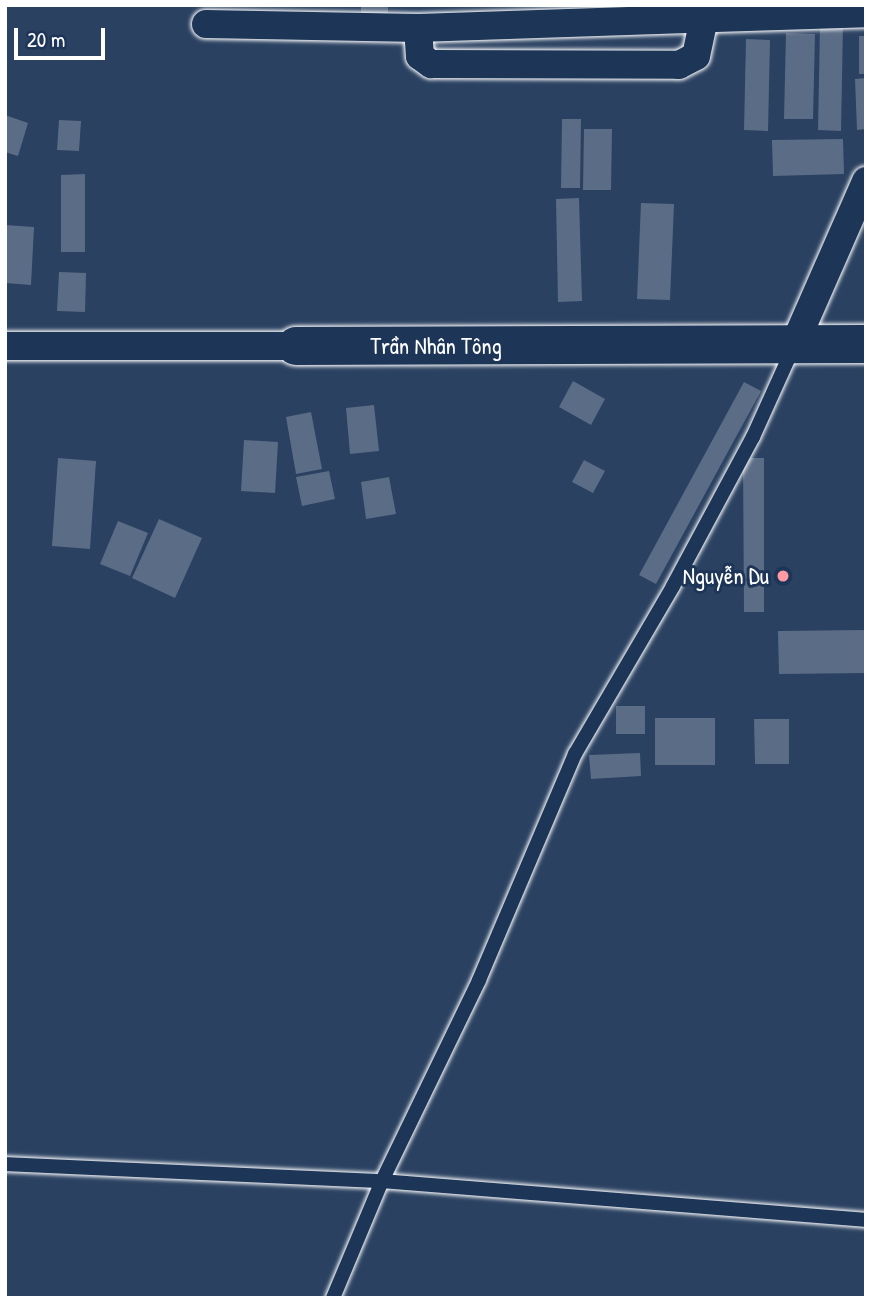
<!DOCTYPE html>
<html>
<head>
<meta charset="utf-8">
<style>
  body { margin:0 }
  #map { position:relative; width:871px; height:1303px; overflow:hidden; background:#2a4161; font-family:"Patrick Hand",sans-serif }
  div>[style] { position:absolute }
  .building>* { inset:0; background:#5b6c86 }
  .roads { filter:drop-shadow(0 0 2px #fff) drop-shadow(0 0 2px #fff) }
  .lane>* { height:14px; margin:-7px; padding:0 7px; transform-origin:7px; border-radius:7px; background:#1d3557 }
  .street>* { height:28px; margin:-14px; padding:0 14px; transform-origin:14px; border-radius:14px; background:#1d3557 }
  .secondary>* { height:38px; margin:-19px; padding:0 19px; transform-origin:19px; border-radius:19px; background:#1d3557 }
  .dots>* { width:19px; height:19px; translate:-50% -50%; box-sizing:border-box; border:4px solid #1d3557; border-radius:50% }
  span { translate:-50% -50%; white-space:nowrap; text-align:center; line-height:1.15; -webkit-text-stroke:6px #1d3557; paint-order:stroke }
  .street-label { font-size:23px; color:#fff }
  .poi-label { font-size:23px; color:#fff }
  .right { translate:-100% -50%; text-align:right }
  .frame { position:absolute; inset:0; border:7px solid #fff; pointer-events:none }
  .scale { position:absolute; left:14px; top:28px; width:91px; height:32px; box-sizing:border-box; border:4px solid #fff; border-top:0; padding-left:9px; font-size:21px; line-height:24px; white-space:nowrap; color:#fff; -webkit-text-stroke:5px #1d3557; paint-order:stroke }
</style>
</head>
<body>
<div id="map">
  <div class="building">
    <i style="clip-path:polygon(361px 5px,388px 5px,388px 17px,361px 17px)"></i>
    <i style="clip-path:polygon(820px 25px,843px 25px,841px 131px,818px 130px)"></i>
    <i style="clip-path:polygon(786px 33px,815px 34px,813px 119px,784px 119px)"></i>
    <i style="clip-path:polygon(859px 36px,866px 36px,866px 74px,859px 74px)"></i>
    <i style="clip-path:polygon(746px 39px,770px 40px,768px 131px,744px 130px)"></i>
    <i style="clip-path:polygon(866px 78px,866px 129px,857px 130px,855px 79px)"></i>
    <i style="clip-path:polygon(5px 115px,28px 123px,18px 156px,5px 152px)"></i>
    <i style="clip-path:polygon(562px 119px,581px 119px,580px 188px,561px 188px)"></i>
    <i style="clip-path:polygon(59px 120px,81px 121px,79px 151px,57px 150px)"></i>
    <i style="clip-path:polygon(584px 129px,612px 129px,611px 190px,583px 190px)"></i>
    <i style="clip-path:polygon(843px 139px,844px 174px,773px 176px,772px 140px)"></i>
    <i style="clip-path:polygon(85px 174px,85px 252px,61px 252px,61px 175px)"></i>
    <i style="clip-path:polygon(579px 198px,582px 301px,558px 302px,556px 199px)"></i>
    <i style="clip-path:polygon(641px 203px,674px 204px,670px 300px,637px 299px)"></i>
    <i style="clip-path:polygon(5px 225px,34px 227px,31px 285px,5px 283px)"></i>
    <i style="clip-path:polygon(59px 272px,86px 273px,85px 312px,57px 311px)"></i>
    <i style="clip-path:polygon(573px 381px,605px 399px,591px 425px,559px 407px)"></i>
    <i style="clip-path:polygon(744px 382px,761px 391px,656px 584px,639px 575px)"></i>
    <i style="clip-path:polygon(374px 405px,379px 451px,350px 454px,346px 408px)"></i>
    <i style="clip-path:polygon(311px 412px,322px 469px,296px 474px,286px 417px)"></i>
    <i style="clip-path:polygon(244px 440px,278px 442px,275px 493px,241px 491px)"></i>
    <i style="clip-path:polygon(58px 458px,96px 461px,90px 549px,52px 546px)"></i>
    <i style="clip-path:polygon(743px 458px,764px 458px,764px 612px,744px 612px)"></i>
    <i style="clip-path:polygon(584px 460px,605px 471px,593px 493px,572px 482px)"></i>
    <i style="clip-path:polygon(329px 471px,335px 499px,302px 506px,296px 477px)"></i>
    <i style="clip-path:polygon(389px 477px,396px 514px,366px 519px,361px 482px)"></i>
    <i style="clip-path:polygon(159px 519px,202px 538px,175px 598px,132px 578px)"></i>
    <i style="clip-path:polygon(118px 521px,148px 533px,130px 576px,100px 564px)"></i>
    <i style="clip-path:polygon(866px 630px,866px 673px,779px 674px,778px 631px)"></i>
    <i style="clip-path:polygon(616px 706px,645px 706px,645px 734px,616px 734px)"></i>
    <i style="clip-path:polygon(655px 718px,715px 718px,715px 765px,655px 765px)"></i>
    <i style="clip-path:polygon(754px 719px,789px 719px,789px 764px,755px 764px)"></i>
    <i style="clip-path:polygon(640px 753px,641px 776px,591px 779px,589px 755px)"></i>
  </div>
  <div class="roads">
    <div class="lane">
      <i style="left:5px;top:1164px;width:377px;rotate:2.6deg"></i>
      <i style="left:382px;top:1181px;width:486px;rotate:4.6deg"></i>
      <i style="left:333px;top:1298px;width:127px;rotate:-67.3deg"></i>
      <i style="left:382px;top:1181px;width:223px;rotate:-64.2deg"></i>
      <i style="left:479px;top:980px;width:246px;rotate:-67deg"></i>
      <i style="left:575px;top:754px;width:194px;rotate:-59.7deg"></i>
      <i style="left:673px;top:586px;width:169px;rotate:-61.8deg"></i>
      <i style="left:753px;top:437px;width:100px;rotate:-65.7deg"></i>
    </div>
    <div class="street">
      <i style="left:206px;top:24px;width:212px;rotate:1.1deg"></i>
      <i style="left:418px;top:28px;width:448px;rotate:-1.9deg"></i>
      <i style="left:418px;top:28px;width:28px;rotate:86deg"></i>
      <i style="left:420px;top:56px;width:14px;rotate:36deg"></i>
      <i style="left:431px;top:64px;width:248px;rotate:0.2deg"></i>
      <i style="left:679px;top:65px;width:19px;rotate:-28deg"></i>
      <i style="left:696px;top:56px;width:40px;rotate:-78deg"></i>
      <i style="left:795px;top:343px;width:177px;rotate:-66.3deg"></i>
      <i style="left:5px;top:346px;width:291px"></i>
    </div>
    <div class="secondary">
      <i style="left:296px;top:346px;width:570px;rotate:-0.2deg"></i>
    </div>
  </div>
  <div class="dots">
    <i style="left:783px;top:576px;background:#ff9aa2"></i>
  </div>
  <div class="street-label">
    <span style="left:436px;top:346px">Trần Nhân Tông</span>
  </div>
  <div class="poi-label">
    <span class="right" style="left:769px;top:576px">Nguyễn Du</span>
  </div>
  <div class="frame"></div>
  <div class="scale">20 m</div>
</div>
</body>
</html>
